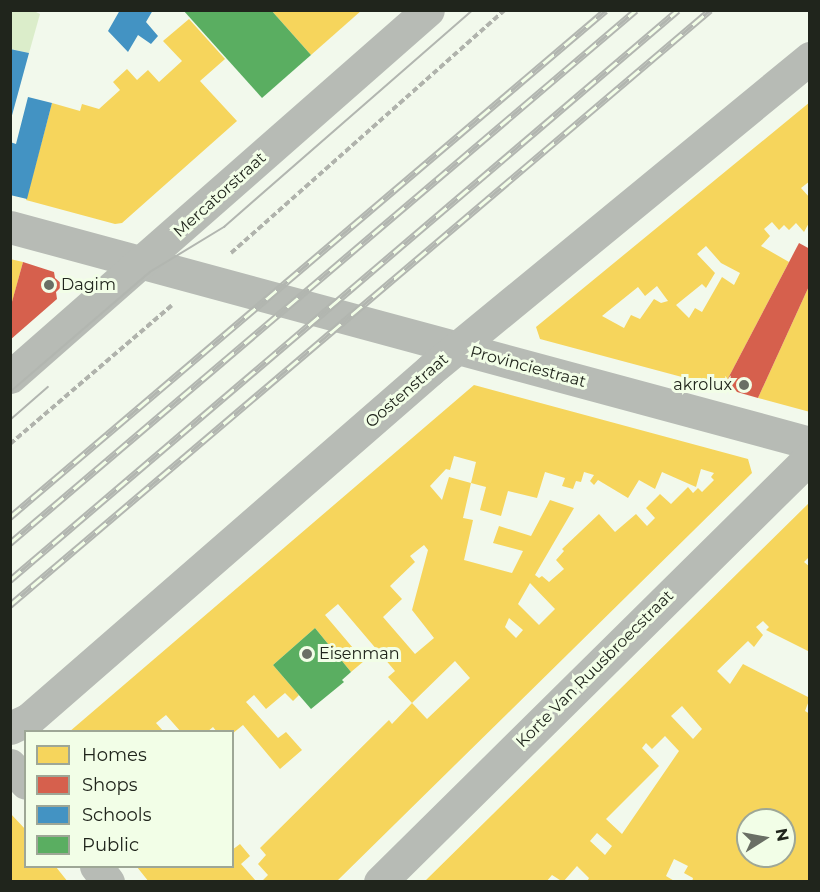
<!DOCTYPE html>
<html>
<head>
<meta charset="utf-8">
<style>
  body { margin:0 }
  #map { position:relative; width:820px; height:892px; overflow:hidden; background:#f2f9ec; font-family:Montserrat,sans-serif }
  div>[style] { position:absolute }
  .green>* { inset:0; background:#dbedca }
  .homes>* { inset:0; background:#f6d55c }
  .shops>* { inset:0; background:#d6604d }
  .schools>* { inset:0; background:#4393c3 }
  .public>* { inset:0; background:#5aae61 }
  .path>* { height:4px; margin-top:-2px; transform-origin:0; background:repeating-linear-gradient(90deg,#b0b3ac 0 6px,transparent 0 9px) }
  .minor>* { height:33px; margin:-16.5px; padding:0 16.5px; transform-origin:16.5px; border-radius:16.5px; background:#b7bbb5 }
  .tram>* { height:1.5px; margin:-0.75px; padding:0 0.75px; transform-origin:0.75px; border-radius:0.75px; background:#b2b6b0 }
  .rail>* { height:7px; margin-top:-3.5px; transform-origin:0; background:repeating-linear-gradient(90deg,#f2fee7 0 14px,#b2b6b0 0 28px); box-sizing:border-box; border-block:2px solid #b2b6b0 }
  .dots>* { width:16px; height:16px; translate:-50% -50%; box-sizing:border-box; border:3px solid #f2fee7; border-radius:50% }
  span { translate:-50% -50%; white-space:nowrap; text-align:center; line-height:1.15; -webkit-text-stroke:6px #f2fee7; paint-order:stroke }
  .street-label { font-size:16px; color:#20251c }
  .poi-label { font-size:16px; color:#20251c }
  .left { translate:0 -50%; text-align:left }
  .right { translate:-100% -50%; text-align:right }
  .frame { position:absolute; inset:0; border:12px solid #20251c; pointer-events:none }
  .legend { position:absolute; left:24px; top:730px; width:210px; height:138px; box-sizing:border-box; background:#f2fee7; border:2px solid #9ea796; margin:0; padding:8px 10px; list-style:none; font-size:18px; color:#20251c }
  .legend li { display:flex; align-items:center; gap:12px; height:30px }
  .legend b { width:30px; border:2px solid #9ea796 }
  .north { position:absolute; left:736px; top:808px; width:60px; height:60px; box-sizing:border-box; background:#f2fee7; border:2px solid #9ea796; border-radius:50%; rotate:79deg; font-size:16px; font-weight:700; line-height:24px; text-align:center; color:#20251c }
  .north::after { content:''; display:block; margin:auto; width:21px; height:27px; background:#6a6f65; clip-path:polygon(50% 0,100% 100%,50% 72%,0 100%) }
</style>
</head>
<body>
<div id="map">
  <div class="green">
    <i style="clip-path:polygon(10px 11px,34px 11px,40px 14px,29px 53px,11px 49px)"></i>
  </div>
  <div class="homes">
    <i style="clip-path:polygon(271px 10px,362px 10px,311px 55px)"></i>
    <i style="clip-path:polygon(189px 19px,225px 59px,200px 81px,237px 121px,122px 223px,115px 224px,26px 200px,52px 103px,80px 111px,82px 104px,99px 109px,120px 90px,113px 82px,127px 69px,137px 80px,148px 70px,159px 82px,182px 61px,163px 41px)"></i>
    <i style="clip-path:polygon(evenodd,810px 102px,810px 181px,801px 188px,810px 198px,810px 221px,804px 232px,796px 223px,789px 230px,784px 225px,779px 230px,772px 222px,764px 229px,770px 236px,761px 246px,789px 262px,723px 388px,540px 339px,536px 327px,810px 102px,706px 246px,721px 263px,740px 273px,734px 285px,722px 277px,702px 312px,695px 308px,689px 318px,676px 305px,702px 284px,706px 288px,715px 273px,697px 254px,706px 246px,810px 102px,657px 286px,668px 301px,661px 303px,654px 299px,640px 319px,631px 315px,624px 328px,602px 316px,638px 287px,645px 296px,657px 286px)"></i>
    <i style="clip-path:polygon(10px 259px,23px 262px,11px 306px,10px 306px)"></i>
    <i style="clip-path:polygon(810px 284px,810px 412px,758px 398px)"></i>
    <i style="clip-path:polygon(evenodd,474px 385px,748px 459px,752px 473px,336px 882px,261px 882px,268px 875px,258px 864px,266px 855px,260px 848px,389px 720px,392px 724px,412px 703px,427px 719px,470px 678px,455px 661px,412px 703px,388px 677px,395px 671px,338px 604px,325px 615px,364px 661px,351px 672px,315px 628px,273px 665px,299px 695px,293px 701px,285px 693px,266px 709px,254px 695px,246px 702px,278px 738px,286px 732px,302px 750px,280px 769px,243px 725px,232px 734px,232px 732px,217px 732px,213px 727px,207px 732px,181px 732px,166px 715px,156px 723px,164px 732px,69px 732px,474px 385px,454px 456px,476px 462px,471px 483px,486px 487px,480px 510px,501px 516px,508px 491px,537px 498px,545px 472px,565px 478px,562px 486px,573px 489px,576px 481px,581px 482px,584px 472px,594px 475px,590px 481px,594px 485px,598px 480px,628px 498px,639px 480px,655px 489px,662px 472px,696px 487px,701px 469px,714px 473px,711px 477px,714px 480px,702px 492px,698px 488px,693px 493px,688px 487px,671px 504px,660px 494px,646px 508px,655px 518px,647px 526px,636px 514px,615px 532px,599px 514px,562px 549px,564px 551px,556px 560px,564px 569px,549px 582px,542px 576px,539px 578px,535px 575px,574px 508px,550px 500px,531px 536px,499px 526px,493px 543px,523px 551px,512px 573px,464px 560px,473px 520px,463px 518px,471px 483px,449px 477px,442px 500px,430px 486px,446px 469px,450px 470px,454px 456px,474px 385px,424px 545px,428px 550px,412px 610px,434px 638px,415px 654px,383px 617px,402px 599px,390px 586px,415px 562px,410px 556px,424px 545px,474px 385px,530px 583px,555px 609px,539px 625px,518px 604px,530px 583px,474px 385px,509px 618px,523px 630px,516px 638px,505px 627px,509px 618px)"></i>
    <i style="clip-path:polygon(evenodd,810px 502px,810px 556px,804px 562px,810px 567px,810px 652px,766px 630px,769px 627px,763px 621px,756px 627px,763px 635px,754px 647px,748px 641px,717px 671px,730px 684px,743px 664px,810px 698px,805px 711px,810px 714px,810px 882px,692px 882px,693px 878px,684px 873px,688px 866px,674px 859px,666px 876px,676px 882px,587px 882px,589px 878px,577px 866px,563px 882px,552px 875px,546px 882px,424px 882px,810px 502px,682px 706px,702px 729px,693px 739px,671px 716px,682px 706px,810px 502px,665px 736px,679px 751px,622px 834px,606px 819px,659px 766px,642px 748px,646px 743px,652px 749px,665px 736px,810px 502px,748px 820px,784px 820px,784px 856px,748px 856px,748px 820px,810px 502px,597px 833px,612px 846px,605px 855px,590px 841px,597px 833px)"></i>
    <i style="clip-path:polygon(10px 813px,26px 830px,26px 867px,56px 867px,68px 882px,10px 882px)"></i>
    <i style="clip-path:polygon(240px 844px,250px 856px,241px 864px,257px 882px,149px 882px,137px 867px,232px 867px,232px 850px)"></i>
  </div>
  <div class="shops">
    <i style="clip-path:polygon(799px 243px,810px 249px,810px 284px,758px 398px,723px 388px)"></i>
    <i style="clip-path:polygon(23px 262px,54px 272px,55px 278px,63px 285px,56px 292px,57px 299px,10px 340px,10px 309px)"></i>
  </div>
  <div class="schools">
    <i style="clip-path:polygon(120px 10px,153px 10px,146px 22px,158px 36px,151px 44px,138px 35px,128px 52px,108px 31px)"></i>
    <i style="clip-path:polygon(10px 49px,29px 53px,11px 119px,10px 119px)"></i>
    <i style="clip-path:polygon(28px 97px,52px 103px,27px 199px,10px 195px,10px 142px,16px 144px)"></i>
  </div>
  <div class="public">
    <i style="clip-path:polygon(183px 10px,271px 10px,311px 55px,262px 98px)"></i>
    <i style="clip-path:polygon(315px 628px,351px 672px,342px 680px,344px 682px,311px 709px,273px 665px)"></i>
  </div>
  <div class="path">
    <i style="left:231px;top:253px;width:366px;rotate:-41.6deg"></i>
    <i style="left:10px;top:444px;width:213px;rotate:-40.6deg"></i>
  </div>
  <div class="minor">
    <i style="left:10px;top:227px;width:829px;rotate:15.11deg"></i>
    <i style="left:10px;top:377px;width:556px;rotate:-41.28deg"></i>
    <i style="left:10px;top:728px;width:21px;rotate:-25deg"></i>
    <i style="left:29px;top:719px;width:532px;rotate:-41.03deg"></i>
    <i style="left:430px;top:370px;width:492px;rotate:-39.4deg"></i>
    <i style="left:10px;top:765px;width:24px;rotate:48deg"></i>
    <i style="left:96px;top:866px;width:20px;rotate:53deg"></i>
    <i style="left:380px;top:882px;width:605px;rotate:-44.66deg"></i>
  </div>
  <div class="tram">
    <i style="left:10px;top:392px;width:184px;rotate:-40.6deg"></i>
    <i style="left:150px;top:272px;width:87px;rotate:-31.3deg"></i>
    <i style="left:224px;top:227px;width:330px;rotate:-41.1deg"></i>
    <i style="left:10px;top:420px;width:50px;rotate:-41deg"></i>
  </div>
  <div class="rail">
    <i style="left:10px;top:517px;width:782px;rotate:-40.39deg"></i>
    <i style="left:10px;top:543px;width:822px;rotate:-40.41deg"></i>
    <i style="left:10px;top:580px;width:878px;rotate:-40.47deg"></i>
    <i style="left:10px;top:605px;width:919px;rotate:-40.36deg"></i>
  </div>
  <div class="dots">
    <i style="left:49px;top:285px;background:#6a6f65"></i>
    <i style="left:744px;top:385px;background:#6a6f65"></i>
    <i style="left:307px;top:654px;background:#6a6f65"></i>
  </div>
  <div class="street-label">
    <span style="left:220px;top:195px;rotate:-42deg">Mercatorstraat</span>
    <span style="left:528px;top:367px;rotate:15deg">Provinciestraat</span>
    <span style="left:407px;top:391px;rotate:-41deg">Oostenstraat</span>
    <span style="left:595px;top:669px;rotate:-45deg">Korte Van Ruusbroecstraat</span>
  </div>
  <div class="poi-label">
    <span class="left" style="left:61px;top:285px">Dagim</span>
    <span class="right" style="left:732px;top:385px">akrolux</span>
    <span class="left" style="left:319px;top:654px">Eisenman</span>
  </div>
  <div class="frame"></div>
  <ul class="legend">
  <li><b style="height:16px;background:#f6d55c"></b>Homes</li>
  <li><b style="height:16px;background:#d6604d"></b>Shops</li>
  <li><b style="height:16px;background:#4393c3"></b>Schools</li>
  <li><b style="height:16px;background:#5aae61"></b>Public</li>
  </ul>
  <div class="north">N</div>
</div>
</body>
</html>
